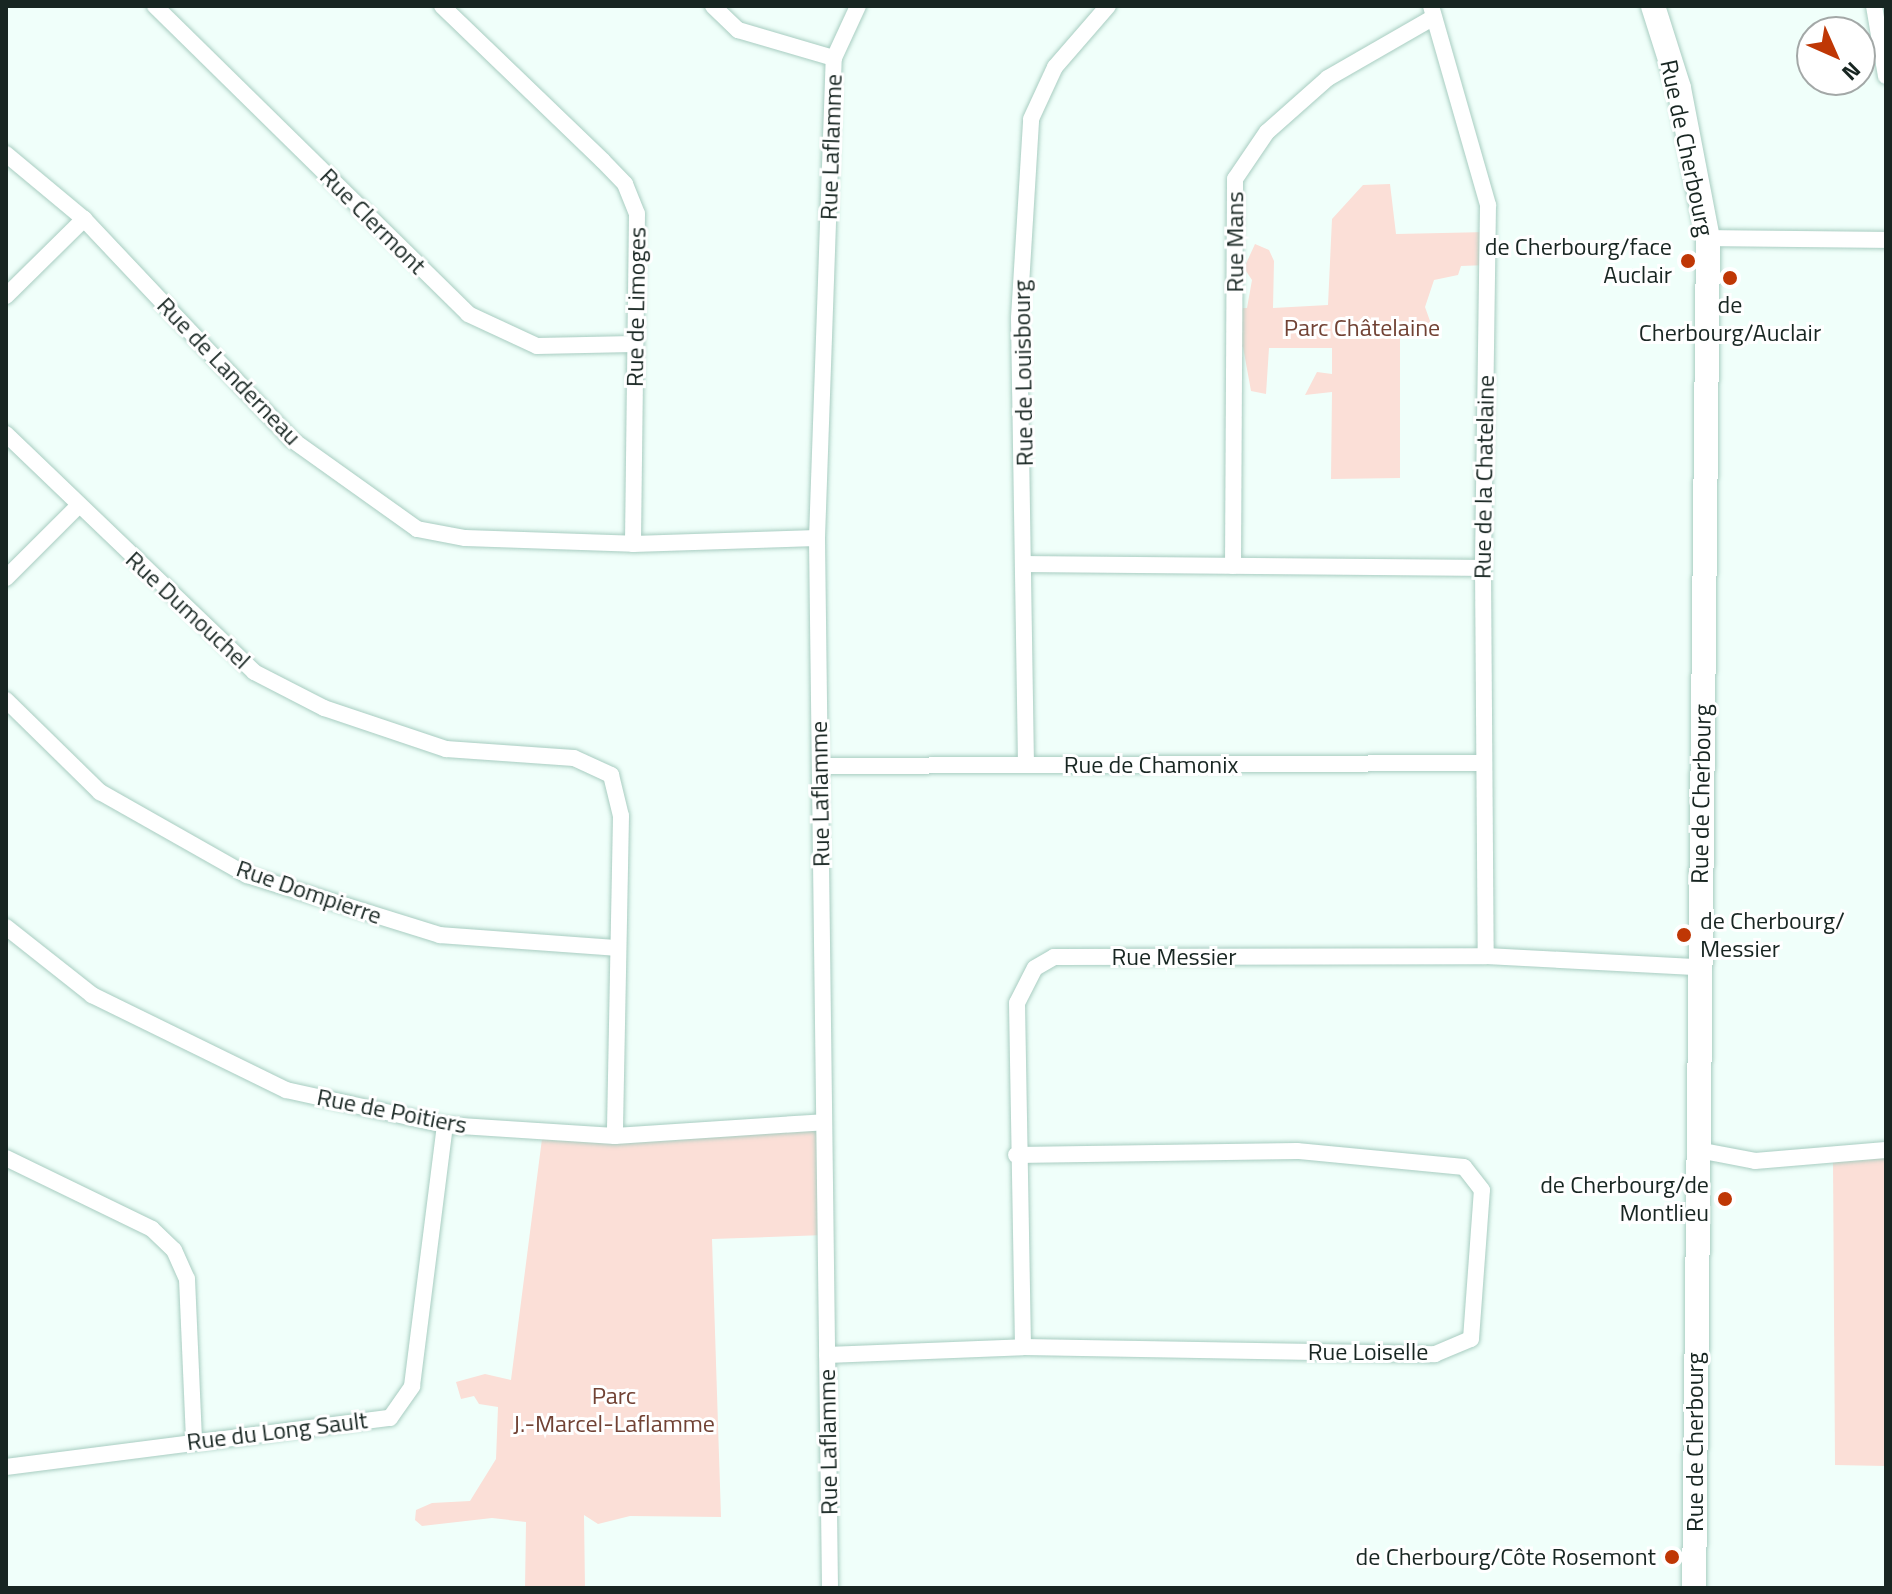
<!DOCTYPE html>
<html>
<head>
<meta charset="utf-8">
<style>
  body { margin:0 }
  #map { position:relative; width:1892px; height:1594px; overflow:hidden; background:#f0fffa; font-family:"Titillium Web",sans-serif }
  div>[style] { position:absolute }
  .green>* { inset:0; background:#fbdfd7 }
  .roads { filter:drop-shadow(0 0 2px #a8cdc1) drop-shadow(0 0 2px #a8cdc1) }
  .street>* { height:16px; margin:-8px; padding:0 8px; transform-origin:8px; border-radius:8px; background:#fff }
  .secondary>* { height:24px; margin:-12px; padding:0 12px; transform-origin:12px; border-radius:12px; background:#fff }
  .dots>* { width:22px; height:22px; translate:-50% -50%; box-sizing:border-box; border:4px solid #fff; border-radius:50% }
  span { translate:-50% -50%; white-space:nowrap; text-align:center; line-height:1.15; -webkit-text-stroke:6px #fff; paint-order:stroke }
  .street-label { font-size:24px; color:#182622 }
  .poi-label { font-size:24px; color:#182622 }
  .right { translate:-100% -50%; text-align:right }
  .left { translate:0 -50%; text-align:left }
  .park-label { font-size:24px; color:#714234 }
  .frame { position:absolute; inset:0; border:8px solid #182622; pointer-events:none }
  .north { position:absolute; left:1796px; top:16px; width:80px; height:80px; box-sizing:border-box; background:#fff; border:2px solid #a3a8a7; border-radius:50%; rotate:135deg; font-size:22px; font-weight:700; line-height:32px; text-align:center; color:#182622 }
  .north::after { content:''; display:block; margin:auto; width:28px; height:36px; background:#bf3705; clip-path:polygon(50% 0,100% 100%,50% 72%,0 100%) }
</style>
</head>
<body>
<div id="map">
  <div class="green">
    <i style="clip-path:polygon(1390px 184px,1396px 234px,1488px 232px,1487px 265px,1461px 266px,1458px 275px,1434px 280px,1425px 307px,1430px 321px,1426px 335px,1400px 336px,1400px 478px,1331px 479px,1332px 392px,1305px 395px,1317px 372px,1332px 374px,1332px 348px,1269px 348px,1266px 394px,1251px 391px,1243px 347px,1235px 347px,1235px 308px,1247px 308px,1252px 280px,1244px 268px,1255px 244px,1269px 250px,1274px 261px,1273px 308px,1328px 305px,1332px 219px,1363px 185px)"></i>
    <i style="clip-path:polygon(824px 1122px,825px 1235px,712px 1239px,721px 1517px,630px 1516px,598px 1524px,584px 1515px,585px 1588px,525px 1588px,526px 1522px,492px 1518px,422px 1526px,415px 1520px,416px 1510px,432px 1503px,470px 1501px,496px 1459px,498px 1407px,479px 1404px,474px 1396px,461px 1399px,456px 1382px,485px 1374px,511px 1380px,543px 1131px)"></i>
    <i style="clip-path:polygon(1886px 1154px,1886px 1466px,1835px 1465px,1833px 1160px)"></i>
  </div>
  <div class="roads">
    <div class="street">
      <i style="left:155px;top:6px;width:439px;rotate:44.5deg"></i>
      <i style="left:468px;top:314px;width:76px;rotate:24.9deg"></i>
      <i style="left:537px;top:346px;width:97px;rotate:-1.2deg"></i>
      <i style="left:442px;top:6px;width:223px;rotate:43.9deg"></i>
      <i style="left:603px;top:161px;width:32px;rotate:46deg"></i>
      <i style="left:625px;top:184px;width:32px;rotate:68deg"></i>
      <i style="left:637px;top:214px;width:330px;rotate:90.7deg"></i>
      <i style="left:713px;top:6px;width:35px;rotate:44deg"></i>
      <i style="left:738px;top:30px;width:100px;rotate:16.3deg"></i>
      <i style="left:1431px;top:6px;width:207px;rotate:74deg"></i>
      <i style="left:1488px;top:205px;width:363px;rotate:90.8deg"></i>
      <i style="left:1483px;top:568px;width:388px;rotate:89.6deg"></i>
      <i style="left:1874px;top:6px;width:71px;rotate:80.3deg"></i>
      <i style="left:6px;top:154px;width:102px;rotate:39.8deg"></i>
      <i style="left:84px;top:219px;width:302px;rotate:46.7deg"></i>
      <i style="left:291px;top:439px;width:155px;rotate:35.5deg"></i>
      <i style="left:417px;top:529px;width:49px;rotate:10.6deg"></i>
      <i style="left:465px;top:538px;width:168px;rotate:2deg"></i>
      <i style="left:633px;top:544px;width:184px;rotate:-1.9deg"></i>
      <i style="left:1708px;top:238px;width:178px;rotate:0.6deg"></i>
      <i style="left:6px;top:296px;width:110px;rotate:-44.6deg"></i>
      <i style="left:6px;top:434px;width:344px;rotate:43.8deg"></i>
      <i style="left:254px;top:672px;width:79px;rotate:27.2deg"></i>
      <i style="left:324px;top:708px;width:129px;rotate:18.6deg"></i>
      <i style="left:446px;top:749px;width:128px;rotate:4deg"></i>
      <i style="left:574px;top:758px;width:41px;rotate:24.7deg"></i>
      <i style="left:611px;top:775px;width:42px;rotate:76.3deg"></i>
      <i style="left:621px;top:816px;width:320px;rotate:91.1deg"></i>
      <i style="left:1027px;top:564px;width:456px;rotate:0.5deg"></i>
      <i style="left:1233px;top:566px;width:387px;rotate:-89.7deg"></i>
      <i style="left:1235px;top:179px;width:57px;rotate:-55.8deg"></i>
      <i style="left:1267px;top:132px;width:81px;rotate:-41.5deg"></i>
      <i style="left:1328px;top:78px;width:122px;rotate:-29.9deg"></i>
      <i style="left:6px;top:578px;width:100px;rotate:-45deg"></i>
      <i style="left:6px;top:700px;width:132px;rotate:44.4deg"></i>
      <i style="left:100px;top:792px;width:169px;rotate:29.5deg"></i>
      <i style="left:247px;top:875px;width:202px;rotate:17.3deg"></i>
      <i style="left:440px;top:935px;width:178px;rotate:4.2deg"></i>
      <i style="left:1026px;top:765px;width:447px;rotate:-90.9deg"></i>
      <i style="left:1019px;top:318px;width:199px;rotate:-86.5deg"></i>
      <i style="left:1031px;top:119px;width:57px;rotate:-65.2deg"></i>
      <i style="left:1055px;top:67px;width:81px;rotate:-49deg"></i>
      <i style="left:820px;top:766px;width:662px;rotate:-0.26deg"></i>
      <i style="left:6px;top:927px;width:110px;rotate:38.3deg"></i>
      <i style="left:92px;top:995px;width:216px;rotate:26.1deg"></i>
      <i style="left:286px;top:1090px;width:163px;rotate:12.4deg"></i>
      <i style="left:445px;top:1125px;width:170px;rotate:3.7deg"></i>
      <i style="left:615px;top:1136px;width:209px;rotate:-3.8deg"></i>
      <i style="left:1698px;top:1150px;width:58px;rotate:10.9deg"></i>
      <i style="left:1755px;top:1161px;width:131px;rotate:-4.8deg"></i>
      <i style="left:6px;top:1158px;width:162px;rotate:25.9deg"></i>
      <i style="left:152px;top:1229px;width:30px;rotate:44deg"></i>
      <i style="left:174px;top:1250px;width:32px;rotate:66deg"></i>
      <i style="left:187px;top:1279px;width:161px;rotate:87.5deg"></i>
      <i style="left:1023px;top:1347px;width:344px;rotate:-91deg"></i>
      <i style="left:1017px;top:1003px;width:39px;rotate:-63deg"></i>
      <i style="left:1035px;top:968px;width:22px;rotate:-30deg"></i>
      <i style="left:1054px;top:957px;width:432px;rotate:-0.1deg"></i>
      <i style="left:1486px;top:956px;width:213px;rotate:3deg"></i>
      <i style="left:827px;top:1355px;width:196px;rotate:-2.3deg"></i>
      <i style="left:1023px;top:1347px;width:412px;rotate:1deg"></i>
      <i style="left:1435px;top:1354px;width:39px;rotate:-23deg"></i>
      <i style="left:1471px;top:1339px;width:149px;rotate:-85.8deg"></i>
      <i style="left:1482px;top:1190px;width:29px;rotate:-128deg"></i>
      <i style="left:1464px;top:1167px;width:168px;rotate:-174.5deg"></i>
      <i style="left:1297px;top:1151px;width:281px;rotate:179.2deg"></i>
      <i style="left:6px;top:1467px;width:387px;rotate:-7.3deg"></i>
      <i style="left:390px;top:1418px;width:39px;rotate:-55deg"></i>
      <i style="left:412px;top:1386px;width:263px;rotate:-82.8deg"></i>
      <i style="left:830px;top:1588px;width:1050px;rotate:-90.71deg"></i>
      <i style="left:817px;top:538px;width:480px;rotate:-88deg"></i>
      <i style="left:834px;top:58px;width:57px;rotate:-65.2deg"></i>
    </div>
    <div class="secondary">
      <i style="left:1653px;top:6px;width:86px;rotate:72.4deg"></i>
      <i style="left:1679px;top:88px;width:153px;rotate:79.1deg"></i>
      <i style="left:1708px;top:238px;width:1350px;rotate:90.59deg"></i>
    </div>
  </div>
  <div class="dots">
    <i style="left:1688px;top:261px;background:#bf3705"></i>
    <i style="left:1730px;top:278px;background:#bf3705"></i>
    <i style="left:1684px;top:935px;background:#bf3705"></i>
    <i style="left:1725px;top:1199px;background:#bf3705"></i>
    <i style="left:1672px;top:1557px;background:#bf3705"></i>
  </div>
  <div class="street-label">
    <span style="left:831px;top:147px;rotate:-88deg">Rue Laflamme</span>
    <span style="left:1687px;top:148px;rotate:78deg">Rue de Cherbourg</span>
    <span style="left:373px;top:221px;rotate:45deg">Rue Clermont</span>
    <span style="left:1235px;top:242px;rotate:-90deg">Rue Mans</span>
    <span style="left:636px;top:307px;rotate:-89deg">Rue de Limoges</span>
    <span style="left:229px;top:371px;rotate:46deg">Rue de Landerneau</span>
    <span style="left:1023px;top:373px;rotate:-91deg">Rue de Louisbourg</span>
    <span style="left:1484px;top:477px;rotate:-89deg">Rue de la Chatelaine</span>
    <span style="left:188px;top:610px;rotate:43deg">Rue Dumouchel</span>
    <span style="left:1151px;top:765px">Rue de Chamonix</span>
    <span style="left:820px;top:794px;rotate:-91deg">Rue Laflamme</span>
    <span style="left:1701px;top:794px;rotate:-89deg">Rue de Cherbourg</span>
    <span style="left:309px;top:892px;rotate:19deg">Rue Dompierre</span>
    <span style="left:1174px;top:957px">Rue Messier</span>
    <span style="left:392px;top:1111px;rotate:11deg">Rue de Poitiers</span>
    <span style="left:1368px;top:1352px">Rue Loiselle</span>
    <span style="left:277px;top:1431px;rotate:-7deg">Rue du Long Sault</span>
    <span style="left:828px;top:1442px;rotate:-91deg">Rue Laflamme</span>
    <span style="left:1695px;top:1442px;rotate:-90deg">Rue de Cherbourg</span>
  </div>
  <div class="poi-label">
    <span class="right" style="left:1672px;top:261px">de Cherbourg/face<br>Auclair</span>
    <span style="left:1730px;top:319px">de<br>Cherbourg/Auclair</span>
    <span class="left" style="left:1700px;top:935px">de Cherbourg/<br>Messier</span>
    <span class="right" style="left:1709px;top:1199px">de Cherbourg/de<br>Montlieu</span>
    <span class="right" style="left:1656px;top:1557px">de Cherbourg/Côte Rosemont</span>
  </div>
  <div class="park-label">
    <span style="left:1362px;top:328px">Parc Châtelaine</span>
    <span style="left:614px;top:1410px">Parc<br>J.-Marcel-Laflamme</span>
  </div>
  <div class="frame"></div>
  <div class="north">N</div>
</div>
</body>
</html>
